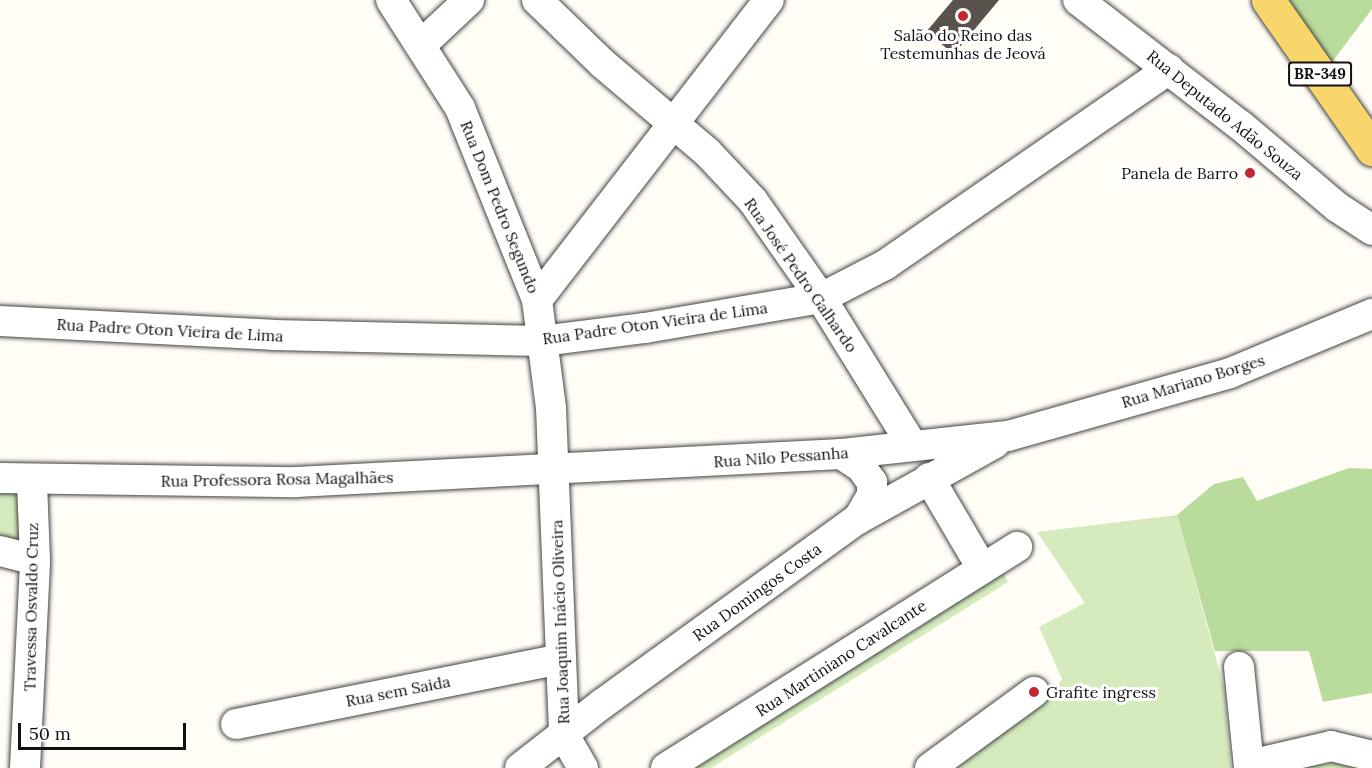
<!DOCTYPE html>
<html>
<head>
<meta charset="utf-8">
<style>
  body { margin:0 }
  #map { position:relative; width:1372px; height:768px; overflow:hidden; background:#fffdf5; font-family:Lora,serif }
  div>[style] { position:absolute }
  .green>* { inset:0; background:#d5ebbd }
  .forest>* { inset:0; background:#b9dc9c }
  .building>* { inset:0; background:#5a524d }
  .roads { filter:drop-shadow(0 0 2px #444) drop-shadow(0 0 2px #444) }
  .minor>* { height:30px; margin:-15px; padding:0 15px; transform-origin:15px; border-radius:15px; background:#fff }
  .major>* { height:33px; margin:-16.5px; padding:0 16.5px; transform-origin:16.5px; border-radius:16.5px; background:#f9d66b }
  .dots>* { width:16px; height:16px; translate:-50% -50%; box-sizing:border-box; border:3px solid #fff; border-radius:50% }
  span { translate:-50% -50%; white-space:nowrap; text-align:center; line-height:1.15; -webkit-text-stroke:6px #fff; paint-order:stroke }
  .shield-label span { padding:2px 4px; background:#fff; border:2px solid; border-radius:4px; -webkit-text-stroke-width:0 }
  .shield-label { font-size:15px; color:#111; font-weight:700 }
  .poi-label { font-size:16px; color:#111 }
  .right { translate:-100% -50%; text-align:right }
  .left { translate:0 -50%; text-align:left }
  .street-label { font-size:16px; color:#111 }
  .scale { position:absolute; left:18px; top:723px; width:168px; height:27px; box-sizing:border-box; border:3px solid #111; border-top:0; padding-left:8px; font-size:18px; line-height:21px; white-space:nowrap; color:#111; -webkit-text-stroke:4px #fff; paint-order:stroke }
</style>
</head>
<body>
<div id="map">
  <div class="green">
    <i style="clip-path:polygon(0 478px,32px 481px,35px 560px,0 551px)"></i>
    <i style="clip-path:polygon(1177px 515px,1224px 688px,1231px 768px,944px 768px,1051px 695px,1062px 679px,1039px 627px,1085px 603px,1037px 532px)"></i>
    <i style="clip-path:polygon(1001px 568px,1008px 582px,711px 768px,688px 768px)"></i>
    <i style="clip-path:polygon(1348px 761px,1364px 768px,1308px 768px,1311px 766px)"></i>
  </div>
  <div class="forest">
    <i style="clip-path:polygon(1284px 0,1372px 0,1372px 9px,1329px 66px)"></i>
    <i style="clip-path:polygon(1349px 468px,1372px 469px,1372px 693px,1323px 702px,1309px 651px,1215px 651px,1177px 515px,1214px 484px,1243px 477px,1257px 501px)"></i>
  </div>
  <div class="building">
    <i style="clip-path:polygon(953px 0,999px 0,954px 54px,926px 32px)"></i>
  </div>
  <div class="roads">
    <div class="minor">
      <i style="left:391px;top:0;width:128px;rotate:57.4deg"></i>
      <i style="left:460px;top:108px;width:207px;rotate:68.1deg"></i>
      <i style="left:537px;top:300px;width:109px;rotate:82.6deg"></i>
      <i style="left:551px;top:408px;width:327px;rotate:87.7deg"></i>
      <i style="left:564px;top:735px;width:38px;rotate:60deg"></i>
      <i style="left:537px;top:0;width:91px;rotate:44.1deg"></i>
      <i style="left:602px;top:63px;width:138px;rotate:40.3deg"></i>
      <i style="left:707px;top:152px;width:67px;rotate:46.8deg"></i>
      <i style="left:753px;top:201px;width:118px;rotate:55deg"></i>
      <i style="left:821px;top:298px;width:173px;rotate:58.2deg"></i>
      <i style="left:1078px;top:0;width:205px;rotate:37.7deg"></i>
      <i style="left:1240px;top:125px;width:127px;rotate:40.2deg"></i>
      <i style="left:1337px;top:207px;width:42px;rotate:33.3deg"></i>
      <i style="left:421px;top:45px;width:66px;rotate:-43.2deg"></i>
      <i style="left:537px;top:300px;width:379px;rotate:-52.3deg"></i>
      <i style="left:0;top:321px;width:273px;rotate:2.9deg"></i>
      <i style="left:273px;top:335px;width:269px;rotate:1.3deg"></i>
      <i style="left:542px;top:341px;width:104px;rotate:-7.2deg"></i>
      <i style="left:645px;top:328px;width:179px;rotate:-9.7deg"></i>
      <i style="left:821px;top:298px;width:72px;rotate:-27.3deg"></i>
      <i style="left:885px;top:265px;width:345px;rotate:-34.6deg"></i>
      <i style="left:841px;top:454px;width:24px;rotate:33deg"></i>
      <i style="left:861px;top:467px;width:19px;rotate:54deg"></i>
      <i style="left:872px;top:482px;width:13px;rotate:90deg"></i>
      <i style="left:872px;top:495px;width:28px;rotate:120deg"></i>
      <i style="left:0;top:478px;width:296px;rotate:0.8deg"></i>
      <i style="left:296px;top:482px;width:546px;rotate:-2.94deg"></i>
      <i style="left:841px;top:454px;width:168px;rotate:-6.2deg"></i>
      <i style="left:1008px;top:436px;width:231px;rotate:-15.8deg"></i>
      <i style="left:1230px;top:373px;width:154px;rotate:-22.6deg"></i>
      <i style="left:929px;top:478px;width:104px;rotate:59.5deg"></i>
      <i style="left:0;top:551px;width:36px;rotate:14deg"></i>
      <i style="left:1239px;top:667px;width:101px;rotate:84.3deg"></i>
      <i style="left:236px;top:724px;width:330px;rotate:-11.3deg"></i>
      <i style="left:1249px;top:765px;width:84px;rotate:-13deg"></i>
      <i style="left:1331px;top:746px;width:42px;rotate:13.7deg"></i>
      <i style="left:25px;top:768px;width:208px;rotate:-87.2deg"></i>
      <i style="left:35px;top:560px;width:79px;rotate:-92.2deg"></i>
      <i style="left:520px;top:768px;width:104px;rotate:-38deg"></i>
      <i style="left:602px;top:704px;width:316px;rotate:-35.9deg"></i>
      <i style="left:858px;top:519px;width:157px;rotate:-29deg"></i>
      <i style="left:666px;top:768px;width:415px;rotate:-32.2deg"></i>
      <i style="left:930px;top:768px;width:129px;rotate:-36.2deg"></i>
    </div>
    <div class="major">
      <i style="left:1268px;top:0;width:182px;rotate:55.1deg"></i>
    </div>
  </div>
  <div class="dots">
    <i style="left:963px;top:16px;background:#c4262e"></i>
    <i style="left:1250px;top:173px;background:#c4262e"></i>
    <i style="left:1034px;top:692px;background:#c4262e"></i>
  </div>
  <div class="shield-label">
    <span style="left:1320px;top:74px">BR-349</span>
  </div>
  <div class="poi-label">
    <span style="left:963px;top:44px">Salão do Reino das<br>Testemunhas de Jeová</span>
    <span class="right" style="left:1238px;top:173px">Panela de Barro</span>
    <span class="left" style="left:1046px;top:692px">Grafite ingress</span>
  </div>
  <div class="street-label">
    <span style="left:1225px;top:115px;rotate:39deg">Rua Deputado Adão Souza</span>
    <span style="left:500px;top:207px;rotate:68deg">Rua Dom Pedro Segundo</span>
    <span style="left:801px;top:275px;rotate:55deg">Rua José Pedro Galhardo</span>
    <span style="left:655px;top:323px;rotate:-8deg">Rua Padre Oton Vieira de Lima</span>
    <span style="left:170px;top:330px;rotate:3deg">Rua Padre Oton Vieira de Lima</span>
    <span style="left:1193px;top:381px;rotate:-17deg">Rua Mariano Borges</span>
    <span style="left:781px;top:457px;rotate:-4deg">Rua Nilo Pessanha</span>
    <span style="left:277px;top:479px;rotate:-1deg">Rua Professora Rosa Magalhães</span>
    <span style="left:757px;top:592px;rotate:-36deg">Rua Domingos Costa</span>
    <span style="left:31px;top:607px;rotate:-89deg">Travessa Osvaldo Cruz</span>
    <span style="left:560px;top:622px;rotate:-92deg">Rua Joaquim Inácio Oliveira</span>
    <span style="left:841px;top:658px;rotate:-33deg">Rua Martiniano Cavalcante</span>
    <span style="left:398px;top:691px;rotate:-11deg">Rua sem Saida</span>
  </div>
  <div class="scale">50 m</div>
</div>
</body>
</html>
